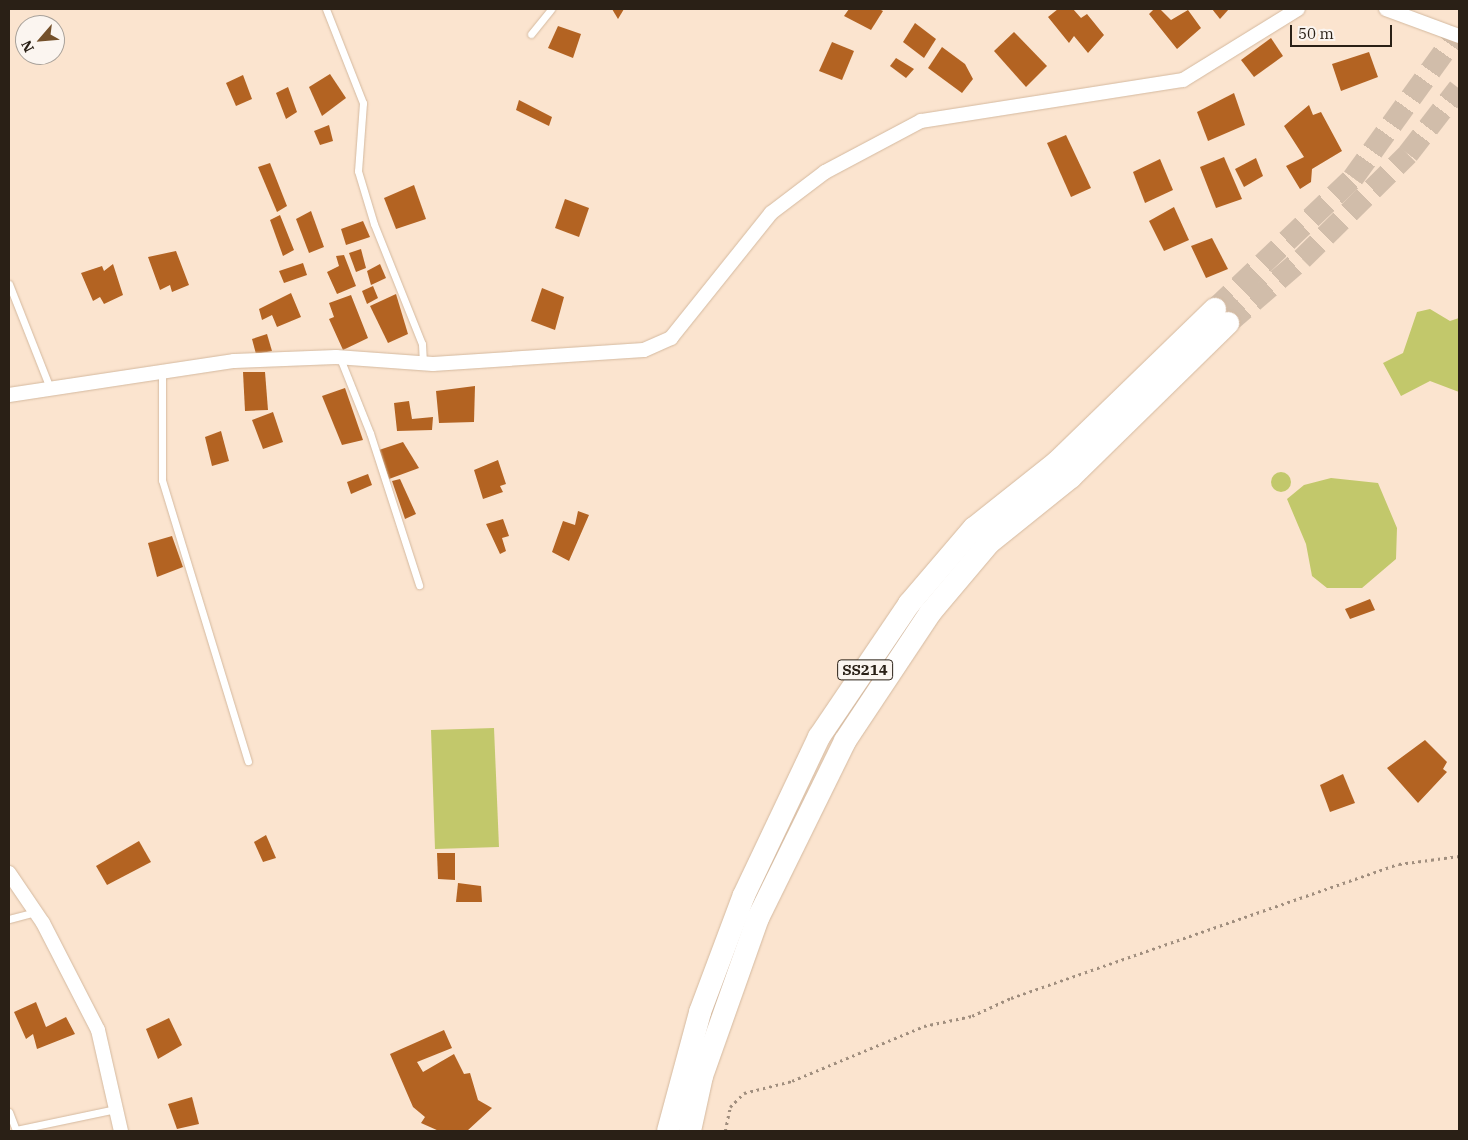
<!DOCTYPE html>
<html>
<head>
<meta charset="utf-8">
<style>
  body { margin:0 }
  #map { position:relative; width:1468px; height:1140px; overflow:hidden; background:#fbe4cf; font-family:"IBM Plex Serif",serif }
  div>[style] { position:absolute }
  .green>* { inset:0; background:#c2c86b }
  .round { border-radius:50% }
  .building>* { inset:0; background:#b36322 }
  .trunk-tunnel>* { height:22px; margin-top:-11px; transform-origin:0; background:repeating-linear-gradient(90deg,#d1bdaa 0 22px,transparent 0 33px) }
  .path>* { height:2.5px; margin-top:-1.25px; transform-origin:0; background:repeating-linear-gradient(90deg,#a08e7e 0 2.5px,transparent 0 6.5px) }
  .roads { filter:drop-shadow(0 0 1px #d4b99f) drop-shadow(0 0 1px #d4b99f) }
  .service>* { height:7px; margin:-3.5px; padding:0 3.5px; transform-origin:3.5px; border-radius:3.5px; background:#fff }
  .minor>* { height:14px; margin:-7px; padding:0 7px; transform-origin:7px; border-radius:7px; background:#fff }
  .trunk>* { height:22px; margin:-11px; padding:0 11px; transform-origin:11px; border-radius:11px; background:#fff }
  span { translate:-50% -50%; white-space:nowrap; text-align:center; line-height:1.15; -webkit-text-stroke:4px #fbf5f0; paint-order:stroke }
  .shield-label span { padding:1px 4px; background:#fbf5f0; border:1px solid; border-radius:4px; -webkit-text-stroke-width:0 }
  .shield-label { font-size:15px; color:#2a2016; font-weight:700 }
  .frame { position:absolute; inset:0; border:10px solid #2a2016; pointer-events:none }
  .north { position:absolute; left:15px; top:15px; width:50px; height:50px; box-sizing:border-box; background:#fbf5f0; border:1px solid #a7a099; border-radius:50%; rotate:243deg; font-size:14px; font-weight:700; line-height:20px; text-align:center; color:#2a2016 }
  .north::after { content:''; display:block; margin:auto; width:18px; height:22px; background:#74502a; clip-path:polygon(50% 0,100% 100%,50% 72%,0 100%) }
  .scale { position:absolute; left:1290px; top:25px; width:102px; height:22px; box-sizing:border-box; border:2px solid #2a2016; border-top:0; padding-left:6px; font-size:15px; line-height:18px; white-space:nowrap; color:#2a2016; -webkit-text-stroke:4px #fbf5f0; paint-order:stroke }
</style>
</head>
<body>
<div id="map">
  <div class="green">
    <i style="clip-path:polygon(1430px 309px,1450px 321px,1459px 318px,1459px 392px,1430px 381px,1401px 396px,1383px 363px,1403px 353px,1417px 312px)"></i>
    <i class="round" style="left:1271px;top:472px;width:20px;height:20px"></i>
    <i style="clip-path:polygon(1331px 478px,1378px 483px,1397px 528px,1396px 559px,1362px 588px,1327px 588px,1312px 576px,1306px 544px,1287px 499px,1304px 485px)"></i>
    <i style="clip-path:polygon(494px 728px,499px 847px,435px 849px,431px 730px)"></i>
  </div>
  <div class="building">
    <i style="clip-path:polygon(612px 9px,624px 9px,618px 19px)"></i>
    <i style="clip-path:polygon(849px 9px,879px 9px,883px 11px,871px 30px,844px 16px)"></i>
    <i style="clip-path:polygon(1058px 9px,1073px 9px,1081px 18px,1087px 14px,1104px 35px,1088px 53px,1074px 36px,1069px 43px,1048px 17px)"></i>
    <i style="clip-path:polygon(1154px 9px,1160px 9px,1171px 20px,1188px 10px,1201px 28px,1177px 49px,1149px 14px)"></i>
    <i style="clip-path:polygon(1212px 9px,1229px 9px,1220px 19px)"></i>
    <i style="clip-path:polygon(915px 23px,936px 39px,924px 58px,903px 42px)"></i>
    <i style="clip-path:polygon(558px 26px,581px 34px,573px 58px,548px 48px)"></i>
    <i style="clip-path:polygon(1014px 32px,1047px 66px,1026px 87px,994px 51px)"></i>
    <i style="clip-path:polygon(1271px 38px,1283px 56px,1254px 77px,1241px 60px)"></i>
    <i style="clip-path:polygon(832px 42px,854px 51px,842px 80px,819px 71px)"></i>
    <i style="clip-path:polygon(942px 47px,965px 64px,973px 79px,962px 93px,928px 68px)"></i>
    <i style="clip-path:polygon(1369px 52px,1378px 77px,1341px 91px,1332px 64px)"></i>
    <i style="clip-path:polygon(896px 58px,914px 69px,906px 78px,890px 66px)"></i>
    <i style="clip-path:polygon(330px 74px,346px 98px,322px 116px,309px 87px)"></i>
    <i style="clip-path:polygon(243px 75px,252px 99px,236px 106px,226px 83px)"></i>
    <i style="clip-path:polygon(288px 87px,297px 112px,286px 119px,276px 93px)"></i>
    <i style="clip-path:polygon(1234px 93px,1245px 125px,1208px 141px,1197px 112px)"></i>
    <i style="clip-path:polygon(519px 100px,552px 117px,549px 126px,516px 110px)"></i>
    <i style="clip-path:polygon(1309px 105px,1313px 115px,1321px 112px,1342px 151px,1312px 169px,1311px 182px,1300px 189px,1286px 166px,1304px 157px,1284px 126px)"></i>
    <i style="clip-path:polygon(329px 125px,333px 141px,320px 145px,314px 131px)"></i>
    <i style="clip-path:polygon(1066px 135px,1091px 188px,1071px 197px,1047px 143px)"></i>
    <i style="clip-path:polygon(1224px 157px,1242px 199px,1216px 208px,1200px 167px)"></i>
    <i style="clip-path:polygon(1256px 158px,1263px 176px,1244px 187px,1235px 169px)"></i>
    <i style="clip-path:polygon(1160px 159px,1173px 190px,1145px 203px,1133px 172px)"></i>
    <i style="clip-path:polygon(270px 163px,287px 206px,277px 212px,258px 167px)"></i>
    <i style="clip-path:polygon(414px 185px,426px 219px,396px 229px,384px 198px)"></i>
    <i style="clip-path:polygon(565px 199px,589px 208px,579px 237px,555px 228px)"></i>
    <i style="clip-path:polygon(1174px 207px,1189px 240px,1164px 251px,1149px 221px)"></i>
    <i style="clip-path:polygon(311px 211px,324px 247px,309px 253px,296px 219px)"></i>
    <i style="clip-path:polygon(280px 215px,294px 250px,283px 256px,270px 220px)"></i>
    <i style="clip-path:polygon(363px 221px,370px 237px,346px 245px,341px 229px)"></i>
    <i style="clip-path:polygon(1212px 238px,1228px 269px,1206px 278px,1191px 246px)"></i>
    <i style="clip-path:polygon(361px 249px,366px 268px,356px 272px,349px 253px)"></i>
    <i style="clip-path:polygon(176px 251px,189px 285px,172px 292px,170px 285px,160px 290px,148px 257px)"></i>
    <i style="clip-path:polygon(344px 255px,356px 286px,337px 294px,327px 272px,339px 266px,336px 256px)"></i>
    <i style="clip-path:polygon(303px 263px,307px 275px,284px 283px,279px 271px)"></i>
    <i style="clip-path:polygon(113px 264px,123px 295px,104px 304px,100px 297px,93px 301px,81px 273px,102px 266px,104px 271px)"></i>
    <i style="clip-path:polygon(380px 264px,386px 278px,371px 285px,367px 271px)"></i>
    <i style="clip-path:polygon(373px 286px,378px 298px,367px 304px,362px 291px)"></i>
    <i style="clip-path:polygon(542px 288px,564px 297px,555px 330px,531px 321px)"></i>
    <i style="clip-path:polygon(291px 293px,301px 317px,277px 327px,272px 315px,262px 320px,259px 309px)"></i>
    <i style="clip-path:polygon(396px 294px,408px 334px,388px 343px,370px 306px)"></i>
    <i style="clip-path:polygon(351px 295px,368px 338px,343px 350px,329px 319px,334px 317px,329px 303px)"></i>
    <i style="clip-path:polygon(267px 334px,272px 351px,256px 354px,252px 339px)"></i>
    <i style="clip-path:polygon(243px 372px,265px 372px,268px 410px,245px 411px)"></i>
    <i style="clip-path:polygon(475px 386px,474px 422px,439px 423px,436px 391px)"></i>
    <i style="clip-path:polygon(345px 388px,363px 440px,342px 445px,322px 396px)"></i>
    <i style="clip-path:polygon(409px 401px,412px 419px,433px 417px,432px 430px,397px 431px,394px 403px)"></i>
    <i style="clip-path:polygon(273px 412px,283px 442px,263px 449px,252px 420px)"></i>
    <i style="clip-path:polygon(221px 431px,229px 461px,212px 466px,205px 437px)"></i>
    <i style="clip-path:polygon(403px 442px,419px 468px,389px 479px,379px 450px)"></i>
    <i style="clip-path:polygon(498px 460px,506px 484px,500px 486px,503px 492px,483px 499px,474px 470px)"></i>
    <i style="clip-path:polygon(368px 474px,372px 485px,351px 494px,347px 482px)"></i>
    <i style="clip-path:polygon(400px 479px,416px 514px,405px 519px,392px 481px)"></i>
    <i style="clip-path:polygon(578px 511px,589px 515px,569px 561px,552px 552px,563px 521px,575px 525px)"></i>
    <i style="clip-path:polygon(503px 519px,509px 536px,502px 538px,506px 551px,500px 554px,486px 524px)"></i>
    <i style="clip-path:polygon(172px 536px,183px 567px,157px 577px,148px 543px)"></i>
    <i style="clip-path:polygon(1370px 599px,1375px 610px,1350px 619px,1345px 609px)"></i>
    <i style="clip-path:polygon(1425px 740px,1447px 762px,1443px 769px,1447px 772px,1418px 803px,1387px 768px)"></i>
    <i style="clip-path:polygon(1343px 774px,1355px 803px,1330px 812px,1320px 785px)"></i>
    <i style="clip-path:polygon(266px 835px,276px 858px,263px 862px,254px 842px)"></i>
    <i style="clip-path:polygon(139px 841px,151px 862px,107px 885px,96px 866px)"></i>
    <i style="clip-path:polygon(437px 853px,455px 853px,455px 880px,438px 879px)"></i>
    <i style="clip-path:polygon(458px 883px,481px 886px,482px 902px,456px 902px)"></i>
    <i style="clip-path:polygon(36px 1002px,46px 1027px,66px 1017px,75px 1034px,37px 1049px,33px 1034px,26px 1039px,14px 1012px)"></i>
    <i style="clip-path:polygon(169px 1018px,182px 1045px,158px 1059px,146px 1029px)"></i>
    <i style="clip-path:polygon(444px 1030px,452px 1048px,417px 1062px,423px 1072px,454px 1054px,464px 1074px,470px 1073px,478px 1100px,492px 1108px,467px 1131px,439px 1131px,421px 1123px,425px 1117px,413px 1107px,390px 1054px)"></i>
    <i style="clip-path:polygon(192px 1097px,199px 1124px,177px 1129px,168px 1104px)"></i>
  </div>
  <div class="trunk-tunnel">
    <i style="left:1215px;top:309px;width:190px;rotate:-43.5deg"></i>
    <i style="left:1353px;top:178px;width:181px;rotate:-54.2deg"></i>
    <i style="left:1228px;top:323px;width:98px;rotate:-40.9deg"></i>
    <i style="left:1302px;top:259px;width:149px;rotate:-44.7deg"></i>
    <i style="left:1408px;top:154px;width:83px;rotate:-52.3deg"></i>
  </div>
  <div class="path">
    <i style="left:725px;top:1131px;width:25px;rotate:-78deg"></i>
    <i style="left:730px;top:1107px;width:20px;rotate:-45deg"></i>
    <i style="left:744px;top:1093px;width:49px;rotate:-14deg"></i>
    <i style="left:792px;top:1081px;width:143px;rotate:-22.6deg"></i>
    <i style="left:924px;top:1026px;width:49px;rotate:-11.8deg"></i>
    <i style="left:972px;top:1016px;width:43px;rotate:-24.8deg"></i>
    <i style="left:1011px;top:998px;width:410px;rotate:-19.1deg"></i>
    <i style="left:1399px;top:864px;width:61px;rotate:-7.6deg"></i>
  </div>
  <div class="roads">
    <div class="service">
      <i style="left:326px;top:9px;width:101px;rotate:68.5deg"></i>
      <i style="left:363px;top:103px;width:68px;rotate:94.2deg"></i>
      <i style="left:358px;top:171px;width:55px;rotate:73.2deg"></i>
      <i style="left:374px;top:224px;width:129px;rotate:68.2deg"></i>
      <i style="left:422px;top:344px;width:19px;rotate:87deg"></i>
      <i style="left:531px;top:34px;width:32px;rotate:-51deg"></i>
      <i style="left:9px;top:284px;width:112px;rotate:68.5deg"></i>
      <i style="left:340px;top:358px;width:81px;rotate:68.2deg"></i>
      <i style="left:370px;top:433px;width:160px;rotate:72.1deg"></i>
      <i style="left:162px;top:370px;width:110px;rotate:90deg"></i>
      <i style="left:162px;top:480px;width:294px;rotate:73deg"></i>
      <i style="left:9px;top:919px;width:27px;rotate:-15deg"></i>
      <i style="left:9px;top:1112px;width:19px;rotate:69deg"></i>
      <i style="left:16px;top:1130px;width:102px;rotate:-11.9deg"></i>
    </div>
    <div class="minor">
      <i style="left:1386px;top:9px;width:78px;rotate:20.3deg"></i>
      <i style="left:9px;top:395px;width:228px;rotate:-8.6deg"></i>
      <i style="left:234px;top:361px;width:102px;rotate:-2.2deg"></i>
      <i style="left:336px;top:357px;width:97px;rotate:4.1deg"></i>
      <i style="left:433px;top:364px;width:211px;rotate:-3.8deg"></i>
      <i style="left:644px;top:350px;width:30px;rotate:-24deg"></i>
      <i style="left:671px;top:338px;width:160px;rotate:-51.3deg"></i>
      <i style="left:771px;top:213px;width:68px;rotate:-37.2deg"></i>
      <i style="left:825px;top:172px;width:109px;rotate:-28deg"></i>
      <i style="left:921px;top:121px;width:265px;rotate:-8.9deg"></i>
      <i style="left:1183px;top:80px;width:135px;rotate:-31.7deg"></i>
      <i style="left:9px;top:873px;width:60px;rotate:55.8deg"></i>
      <i style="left:43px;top:923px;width:120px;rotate:62.8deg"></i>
      <i style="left:98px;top:1030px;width:104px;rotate:77.2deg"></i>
    </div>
    <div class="trunk">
      <i style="left:668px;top:1131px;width:123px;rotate:-74.9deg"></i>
      <i style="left:700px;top:1012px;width:125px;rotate:-69.4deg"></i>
      <i style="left:744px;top:895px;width:175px;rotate:-64.6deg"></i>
      <i style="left:819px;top:737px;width:161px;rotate:-55.9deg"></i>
      <i style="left:909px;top:604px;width:100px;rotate:-49.5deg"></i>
      <i style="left:974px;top:528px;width:106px;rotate:-38.5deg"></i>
      <i style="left:1057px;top:462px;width:220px;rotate:-44.1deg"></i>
      <i style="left:690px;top:1131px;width:56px;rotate:-77.7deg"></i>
      <i style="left:702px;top:1076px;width:168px;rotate:-70.5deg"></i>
      <i style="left:758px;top:918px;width:197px;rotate:-63.8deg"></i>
      <i style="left:845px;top:741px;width:154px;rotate:-56.4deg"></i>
      <i style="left:930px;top:613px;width:92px;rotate:-49.9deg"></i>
      <i style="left:989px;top:543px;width:105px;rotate:-38.8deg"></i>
      <i style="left:1071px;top:477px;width:220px;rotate:-44.4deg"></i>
    </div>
  </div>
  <div class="shield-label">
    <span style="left:865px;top:670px">SS214</span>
  </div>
  <div class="frame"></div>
  <div class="north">N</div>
  <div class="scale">50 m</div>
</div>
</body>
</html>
